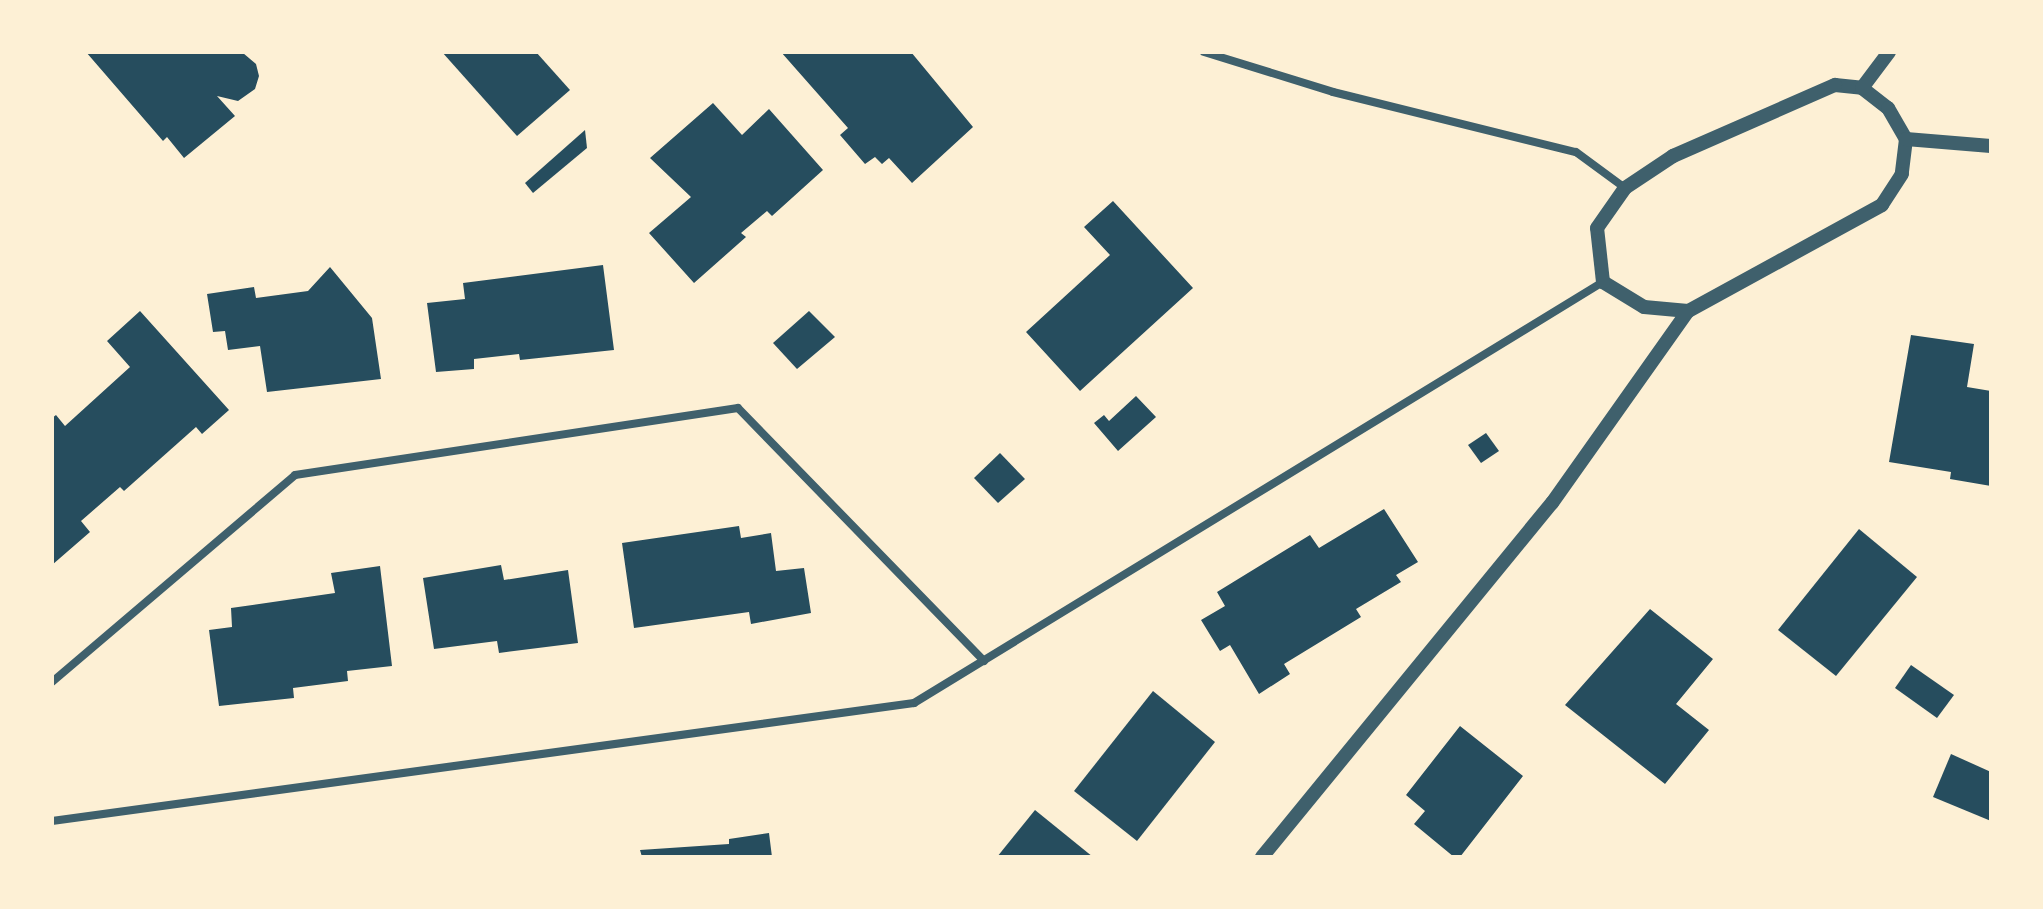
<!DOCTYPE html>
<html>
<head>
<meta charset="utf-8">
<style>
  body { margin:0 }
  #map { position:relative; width:2043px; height:909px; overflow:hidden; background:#fdf0d5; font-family:Mulish,sans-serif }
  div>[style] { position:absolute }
  .building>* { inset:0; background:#264d5e }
  .minor>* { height:8px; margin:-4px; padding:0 4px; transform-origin:4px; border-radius:4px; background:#3f606c }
  .tertiary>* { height:14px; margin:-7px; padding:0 7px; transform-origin:7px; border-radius:7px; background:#3f606c }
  span { translate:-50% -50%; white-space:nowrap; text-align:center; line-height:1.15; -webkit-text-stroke:6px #fdf0d5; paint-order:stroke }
  .frame { position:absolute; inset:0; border:54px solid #fdf0d5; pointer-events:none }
</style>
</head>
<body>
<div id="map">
  <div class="building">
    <i style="clip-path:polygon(86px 52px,243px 53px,256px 64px,259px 76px,255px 89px,238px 101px,217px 96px,235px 116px,184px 158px,167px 137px,163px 141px)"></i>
    <i style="clip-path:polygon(442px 52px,536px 52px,570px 90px,517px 136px)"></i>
    <i style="clip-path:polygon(781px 52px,911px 52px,973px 127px,912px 183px,889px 158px,882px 164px,875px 157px,865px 164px,840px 135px,848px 128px)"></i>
    <i style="clip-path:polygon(713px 103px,742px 135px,769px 109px,823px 170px,772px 216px,767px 211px,741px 233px,746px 237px,694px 283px,649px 233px,691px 197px,650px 158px)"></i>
    <i style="clip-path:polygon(585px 130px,587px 148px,533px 193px,525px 183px)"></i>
    <i style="clip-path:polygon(1113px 201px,1193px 288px,1080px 391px,1026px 332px,1110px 255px,1084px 227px)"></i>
    <i style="clip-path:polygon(603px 265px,614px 350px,520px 360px,519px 354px,474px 359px,474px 369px,436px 372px,427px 303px,465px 299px,463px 283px)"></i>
    <i style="clip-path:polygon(330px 267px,372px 318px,381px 379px,267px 392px,260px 346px,228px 350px,225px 331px,213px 332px,207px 294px,254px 287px,256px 298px,308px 291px)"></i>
    <i style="clip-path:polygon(140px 311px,229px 410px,202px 434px,196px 427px,124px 491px,120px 487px,81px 521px,90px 532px,52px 565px,52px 418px,56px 415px,65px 426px,130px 367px,107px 341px)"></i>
    <i style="clip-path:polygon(809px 311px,835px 337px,797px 369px,773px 343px)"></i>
    <i style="clip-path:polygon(1911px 335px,1974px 344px,1967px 387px,1991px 391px,1991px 486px,1950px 479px,1951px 472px,1889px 462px)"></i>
    <i style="clip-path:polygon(1136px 396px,1156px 417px,1118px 451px,1094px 423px,1104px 415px,1109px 421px)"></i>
    <i style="clip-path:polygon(1486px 433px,1499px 451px,1481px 463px,1468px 445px)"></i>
    <i style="clip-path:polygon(1000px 453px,1025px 479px,998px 503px,974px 478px)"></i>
    <i style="clip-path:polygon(1384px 509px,1418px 562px,1396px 575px,1401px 582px,1356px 609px,1361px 617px,1284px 664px,1290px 674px,1259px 694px,1230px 645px,1220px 651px,1201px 620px,1225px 606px,1217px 592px,1310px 535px,1319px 548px)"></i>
    <i style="clip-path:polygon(739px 526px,741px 538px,771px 533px,776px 571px,804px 568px,811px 613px,751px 624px,749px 612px,634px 628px,622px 543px)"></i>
    <i style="clip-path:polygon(1859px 529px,1917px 577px,1836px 676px,1778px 630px)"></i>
    <i style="clip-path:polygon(501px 565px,504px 580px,568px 570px,578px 643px,499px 653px,497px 641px,434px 649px,423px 578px)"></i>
    <i style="clip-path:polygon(380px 566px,392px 666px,347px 671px,348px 681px,293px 688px,294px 698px,219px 706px,209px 630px,232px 627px,231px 608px,335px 593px,331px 573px)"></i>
    <i style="clip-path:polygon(1650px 609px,1713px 659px,1676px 704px,1709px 730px,1665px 784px,1565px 705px)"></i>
    <i style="clip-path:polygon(1911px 665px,1954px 695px,1937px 718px,1895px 688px)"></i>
    <i style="clip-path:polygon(1153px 691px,1215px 742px,1137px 841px,1074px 791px)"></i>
    <i style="clip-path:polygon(1460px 726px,1523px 776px,1460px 857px,1454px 857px,1414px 824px,1425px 811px,1406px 795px)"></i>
    <i style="clip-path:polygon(1951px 754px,1991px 772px,1991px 821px,1933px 797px)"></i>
    <i style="clip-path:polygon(1035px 810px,1093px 857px,997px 857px)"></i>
    <i style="clip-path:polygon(769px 833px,772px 857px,642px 857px,640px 850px,729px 844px,729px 839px)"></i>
  </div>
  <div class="minor">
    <i style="left:1204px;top:52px;width:135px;rotate:17.2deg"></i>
    <i style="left:1333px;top:92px;width:250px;rotate:13.9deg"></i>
    <i style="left:1576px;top:152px;width:61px;rotate:36.3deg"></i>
    <i style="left:52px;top:682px;width:319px;rotate:-40.4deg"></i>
    <i style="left:295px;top:475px;width:448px;rotate:-8.6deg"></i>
    <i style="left:738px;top:408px;width:353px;rotate:45.8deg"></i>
    <i style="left:52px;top:821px;width:870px;rotate:-7.79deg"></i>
    <i style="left:914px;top:703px;width:807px;rotate:-31.43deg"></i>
  </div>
  <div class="tertiary">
    <i style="left:1835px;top:85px;width:27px;rotate:6deg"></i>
    <i style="left:1862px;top:88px;width:33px;rotate:38deg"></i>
    <i style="left:1888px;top:108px;width:36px;rotate:60deg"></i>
    <i style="left:1906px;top:139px;width:35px;rotate:97deg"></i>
    <i style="left:1902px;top:174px;width:37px;rotate:123deg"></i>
    <i style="left:1882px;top:205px;width:221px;rotate:151.3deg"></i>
    <i style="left:1688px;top:311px;width:44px;rotate:-174.8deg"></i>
    <i style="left:1644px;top:307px;width:48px;rotate:-148.6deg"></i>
    <i style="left:1603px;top:282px;width:54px;rotate:-96.3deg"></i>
    <i style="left:1597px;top:228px;width:49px;rotate:-55deg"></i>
    <i style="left:1625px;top:188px;width:58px;rotate:-33.7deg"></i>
    <i style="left:1673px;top:156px;width:177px;rotate:-23.7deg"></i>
    <i style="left:1862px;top:88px;width:45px;rotate:-53.1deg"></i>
    <i style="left:1906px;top:139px;width:85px;rotate:4.7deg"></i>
    <i style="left:1262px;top:857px;width:458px;rotate:-50.7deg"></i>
    <i style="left:1552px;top:503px;width:235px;rotate:-54.7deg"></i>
  </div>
  <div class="frame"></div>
</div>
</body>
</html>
